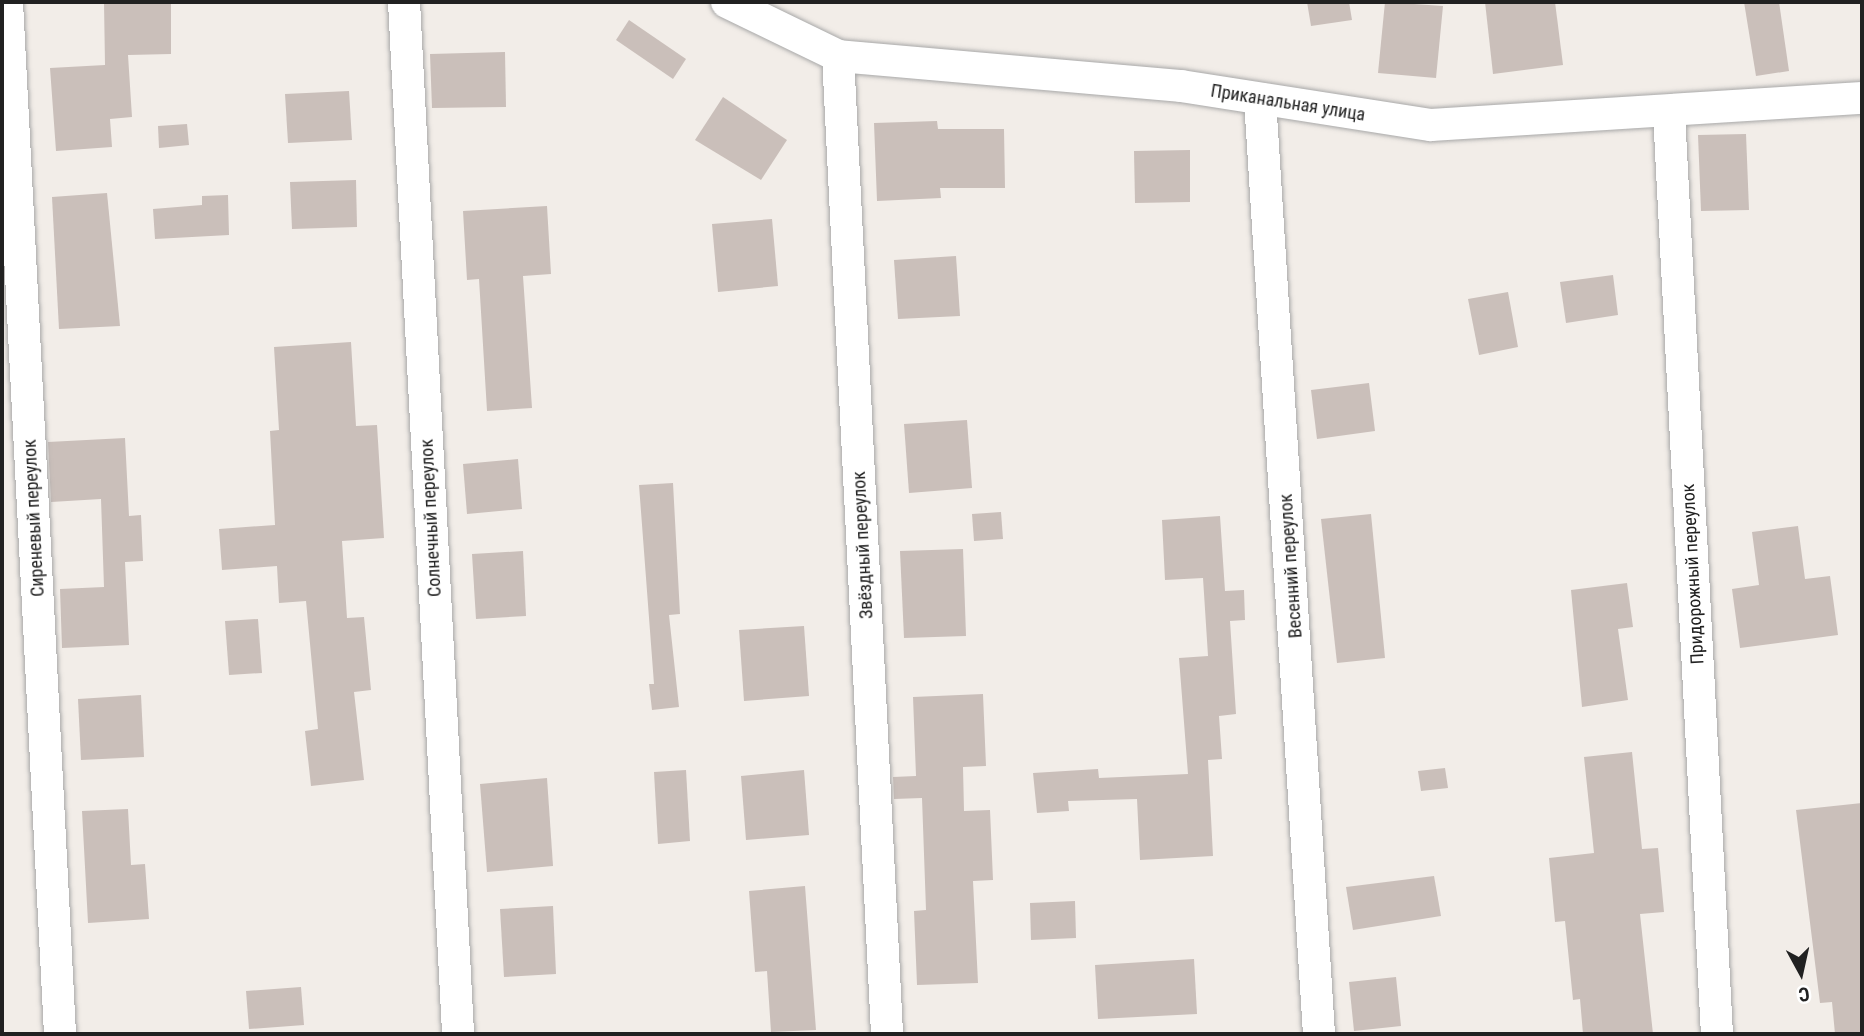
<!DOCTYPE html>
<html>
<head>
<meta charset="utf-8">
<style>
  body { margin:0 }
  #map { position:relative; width:1864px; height:1036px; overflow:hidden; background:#f2ede8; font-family:"Roboto Condensed",sans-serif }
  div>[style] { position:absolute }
  .building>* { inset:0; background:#cabfba }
  .roads { filter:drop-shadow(0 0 2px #a8a8a8) drop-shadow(0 0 2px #a8a8a8) }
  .minor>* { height:32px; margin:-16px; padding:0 16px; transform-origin:16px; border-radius:16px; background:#fff }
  span { translate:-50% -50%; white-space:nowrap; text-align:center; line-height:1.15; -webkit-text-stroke:7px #fff; paint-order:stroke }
  .street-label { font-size:18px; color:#212121 }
  .frame { position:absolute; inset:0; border:4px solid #212121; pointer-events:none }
  .north { position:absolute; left:1766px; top:938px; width:70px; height:70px; -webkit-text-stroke:5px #fff; paint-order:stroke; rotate:172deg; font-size:19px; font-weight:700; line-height:28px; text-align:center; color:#212121 }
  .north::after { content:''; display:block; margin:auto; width:24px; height:32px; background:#212121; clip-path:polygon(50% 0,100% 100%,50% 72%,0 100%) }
</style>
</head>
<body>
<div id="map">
  <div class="building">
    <i style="clip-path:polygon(171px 2px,171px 54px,128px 55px,132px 117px,110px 119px,112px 147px,56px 151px,50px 68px,105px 65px,104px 3px)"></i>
    <i style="clip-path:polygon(1307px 2px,1349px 2px,1352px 20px,1311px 26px)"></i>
    <i style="clip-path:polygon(1385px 2px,1443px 6px,1436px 78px,1378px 73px)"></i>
    <i style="clip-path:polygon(1485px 2px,1555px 2px,1563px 65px,1493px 74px)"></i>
    <i style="clip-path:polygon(1744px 2px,1779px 2px,1789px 71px,1756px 76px)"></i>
    <i style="clip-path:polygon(629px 20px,686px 59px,673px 79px,616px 40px)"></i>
    <i style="clip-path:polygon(505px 52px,506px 107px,432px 108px,430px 54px)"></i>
    <i style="clip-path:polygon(349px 91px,352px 140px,288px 143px,285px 94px)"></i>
    <i style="clip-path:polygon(723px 97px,787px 140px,761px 180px,695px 140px)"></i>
    <i style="clip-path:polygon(937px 121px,938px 129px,1004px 129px,1005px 188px,940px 188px,941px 198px,877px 201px,874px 123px)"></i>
    <i style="clip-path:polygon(187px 124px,189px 145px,159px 148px,158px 126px)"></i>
    <i style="clip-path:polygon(1746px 134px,1749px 210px,1701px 211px,1698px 135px)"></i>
    <i style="clip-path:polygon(1190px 150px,1190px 202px,1135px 203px,1134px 151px)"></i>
    <i style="clip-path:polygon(356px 180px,357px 227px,292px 229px,290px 182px)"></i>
    <i style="clip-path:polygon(107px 193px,120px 326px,59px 329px,52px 197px)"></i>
    <i style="clip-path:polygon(228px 195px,229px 235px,155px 239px,153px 209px,202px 205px,202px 196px)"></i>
    <i style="clip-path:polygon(547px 206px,551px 274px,523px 276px,532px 408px,487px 411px,479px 279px,467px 280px,463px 211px)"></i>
    <i style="clip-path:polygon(772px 219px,778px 286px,718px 292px,712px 224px)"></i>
    <i style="clip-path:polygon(956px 256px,960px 316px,898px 319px,894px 260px)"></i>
    <i style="clip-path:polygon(1613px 275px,1618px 315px,1566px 323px,1560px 282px)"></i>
    <i style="clip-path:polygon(1508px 292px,1518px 347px,1479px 355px,1468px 299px)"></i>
    <i style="clip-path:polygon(351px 342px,356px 426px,377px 425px,384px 538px,342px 541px,347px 618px,364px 617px,371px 690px,354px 692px,364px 780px,311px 786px,305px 731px,318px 729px,306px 601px,279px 603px,277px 566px,222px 570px,219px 529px,275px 525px,270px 431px,279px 430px,274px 347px)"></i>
    <i style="clip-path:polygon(1369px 383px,1375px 431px,1317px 439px,1311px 390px)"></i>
    <i style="clip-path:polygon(967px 420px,972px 488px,909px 493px,904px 424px)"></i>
    <i style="clip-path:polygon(125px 438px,129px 516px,141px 515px,143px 561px,125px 562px,129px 645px,62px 648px,60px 589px,104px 587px,101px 499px,51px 502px,48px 442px)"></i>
    <i style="clip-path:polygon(518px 459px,522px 509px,467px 514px,463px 464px)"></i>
    <i style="clip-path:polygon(673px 483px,680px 614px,669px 615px,679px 707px,652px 710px,649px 684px,654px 684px,639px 485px)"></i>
    <i style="clip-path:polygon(1001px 512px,1003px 539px,974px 541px,972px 514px)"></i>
    <i style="clip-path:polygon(1371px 514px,1385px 658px,1337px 663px,1321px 519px)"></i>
    <i style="clip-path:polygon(1220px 516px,1225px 591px,1244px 590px,1245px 620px,1230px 621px,1236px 714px,1219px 716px,1222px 759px,1208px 760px,1213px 856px,1140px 860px,1137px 799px,1068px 801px,1069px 811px,1037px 813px,1033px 773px,1098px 769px,1099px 778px,1188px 774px,1179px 658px,1208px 656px,1203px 578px,1165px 580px,1162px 520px)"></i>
    <i style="clip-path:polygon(1798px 526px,1805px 579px,1830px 576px,1838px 635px,1740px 648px,1732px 589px,1759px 585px,1752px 532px)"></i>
    <i style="clip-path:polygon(963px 549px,966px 636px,904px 638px,900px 551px)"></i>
    <i style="clip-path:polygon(523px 551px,526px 616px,476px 619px,472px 554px)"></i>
    <i style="clip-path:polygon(1627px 583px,1633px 627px,1618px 629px,1628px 700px,1582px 707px,1571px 590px)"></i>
    <i style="clip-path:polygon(258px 619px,262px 673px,229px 675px,225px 621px)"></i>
    <i style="clip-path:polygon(804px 626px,809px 696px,744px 701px,739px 630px)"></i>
    <i style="clip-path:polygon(983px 694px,986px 766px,963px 767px,964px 811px,990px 810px,993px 880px,973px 881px,978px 983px,917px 985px,914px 911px,926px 910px,922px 798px,894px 799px,893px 777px,916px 776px,913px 697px)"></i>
    <i style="clip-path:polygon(141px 695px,144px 757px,81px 760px,78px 699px)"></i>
    <i style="clip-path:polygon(1632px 752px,1642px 849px,1658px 848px,1664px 912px,1640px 914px,1653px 1034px,1583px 1034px,1580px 999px,1573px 1000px,1565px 921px,1555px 922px,1549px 858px,1594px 853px,1584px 757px)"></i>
    <i style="clip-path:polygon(1445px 768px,1448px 788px,1421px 791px,1418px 771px)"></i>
    <i style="clip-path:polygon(686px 770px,690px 841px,658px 844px,654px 772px)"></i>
    <i style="clip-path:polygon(804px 770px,809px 835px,746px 840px,741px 776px)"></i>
    <i style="clip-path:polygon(547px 778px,553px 866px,487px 872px,480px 784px)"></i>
    <i style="clip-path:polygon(1862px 803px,1862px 1034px,1835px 1034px,1832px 1002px,1820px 1003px,1796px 810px)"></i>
    <i style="clip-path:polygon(128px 809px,131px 865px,145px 864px,149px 919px,88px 923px,82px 811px)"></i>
    <i style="clip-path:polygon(1434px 876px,1441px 916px,1353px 930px,1346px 887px)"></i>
    <i style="clip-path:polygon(805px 886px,816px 1030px,771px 1032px,767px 971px,755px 972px,749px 891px)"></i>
    <i style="clip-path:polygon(1075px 901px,1076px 938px,1031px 940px,1030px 903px)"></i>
    <i style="clip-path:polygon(553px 906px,556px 974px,504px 977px,500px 909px)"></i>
    <i style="clip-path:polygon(1194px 959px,1197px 1014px,1098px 1019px,1095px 965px)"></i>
    <i style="clip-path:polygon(1396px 977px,1401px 1026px,1354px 1031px,1349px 982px)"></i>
    <i style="clip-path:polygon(301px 987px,304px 1025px,249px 1029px,246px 991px)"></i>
  </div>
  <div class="roads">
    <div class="minor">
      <i style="left:7px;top:2px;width:1033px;rotate:87.06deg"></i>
      <i style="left:404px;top:2px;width:1033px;rotate:87deg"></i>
      <i style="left:727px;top:2px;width:123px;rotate:25.9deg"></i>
      <i style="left:838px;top:56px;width:344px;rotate:5deg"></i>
      <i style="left:1181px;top:86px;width:253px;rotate:8.9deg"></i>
      <i style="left:1431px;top:125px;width:432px;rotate:-3.6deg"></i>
      <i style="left:838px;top:56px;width:979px;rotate:87.13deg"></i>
      <i style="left:1260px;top:99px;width:937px;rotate:86.39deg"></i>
      <i style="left:1669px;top:113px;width:922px;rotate:87.02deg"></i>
    </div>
  </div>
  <div class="street-label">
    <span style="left:1288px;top:103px;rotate:9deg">Приканальная улица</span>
    <span style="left:34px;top:518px;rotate:-93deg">Сиреневый переулок</span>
    <span style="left:431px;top:518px;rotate:-93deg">Солнечный переулок</span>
    <span style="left:863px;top:545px;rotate:-93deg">Звёздный переулок</span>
    <span style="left:1291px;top:566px;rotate:-94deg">Весенний переулок</span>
    <span style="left:1693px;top:574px;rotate:-93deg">Придорожный переулок</span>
  </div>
  <div class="frame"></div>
  <div class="north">С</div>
</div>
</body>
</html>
